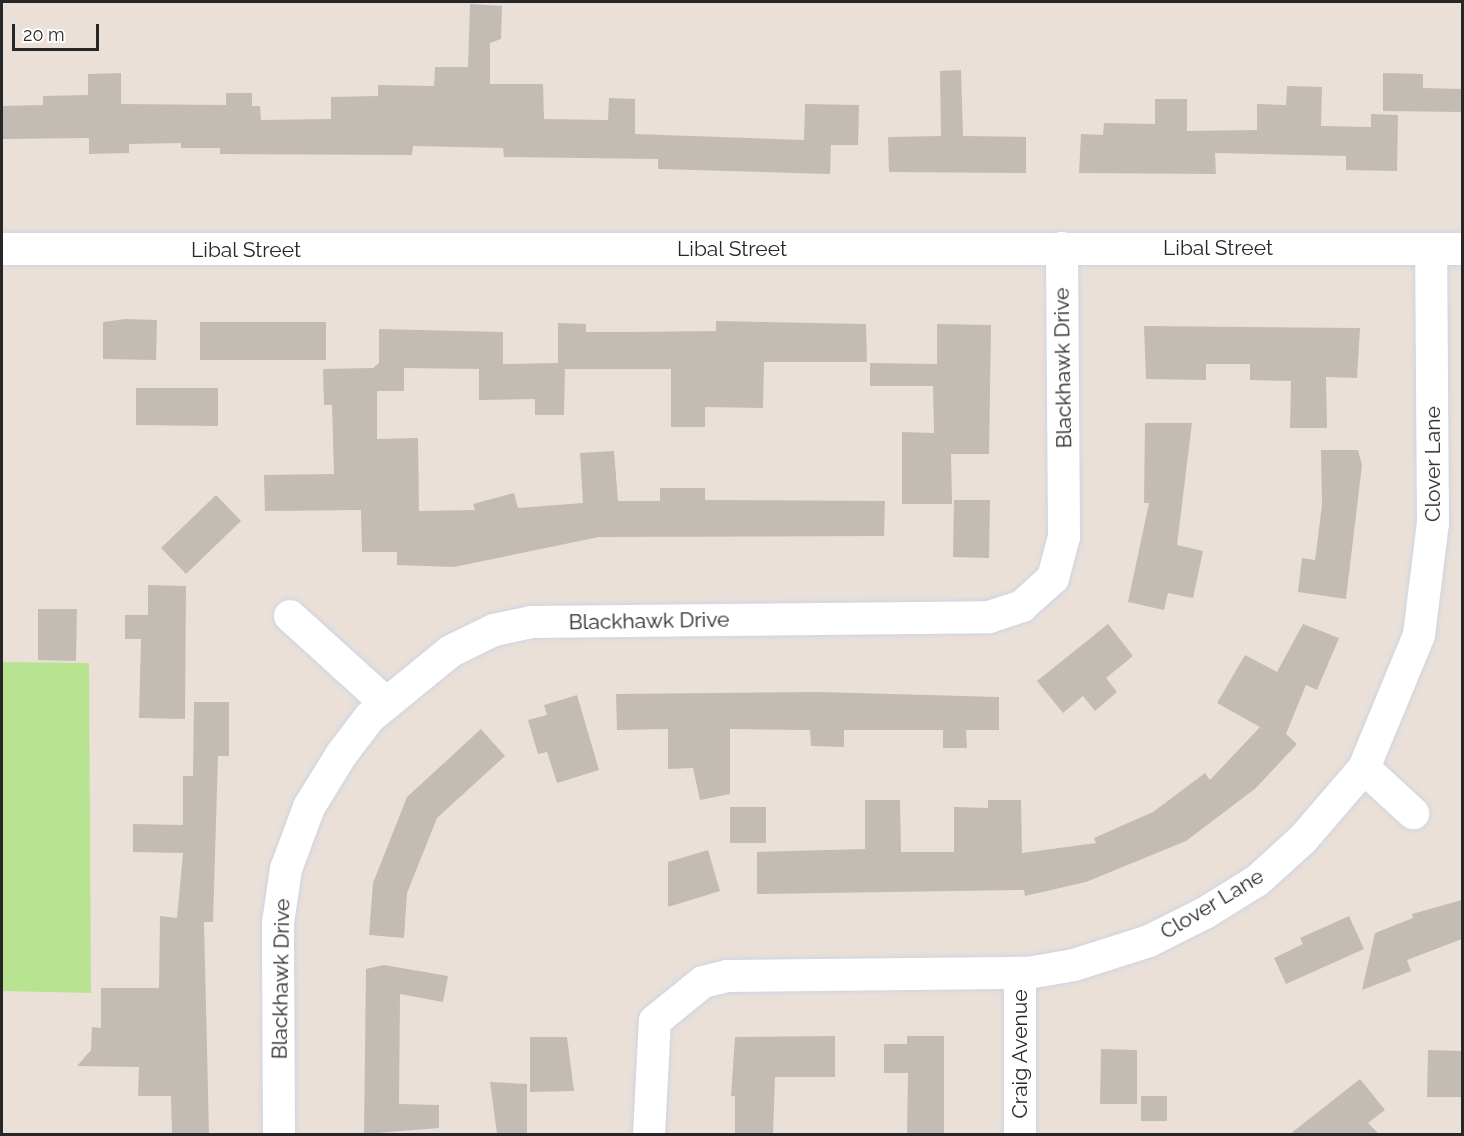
<!DOCTYPE html>
<html>
<head>
<meta charset="utf-8">
<style>
  body { margin:0 }
  #map { position:relative; width:1464px; height:1136px; overflow:hidden; background:#ebe0d8; font-family:Raleway,sans-serif }
  div>[style] { position:absolute }
  .green>* { inset:0; background:#b8e492 }
  .building>* { inset:0; background:#c2bcb4 }
  .roads { filter:drop-shadow(0 0 2px #cdd4e1) drop-shadow(0 0 2px #cdd4e1) }
  .minor>* { height:32px; margin:-16px; padding:0 16px; transform-origin:16px; border-radius:16px; background:#fff }
  span { translate:-50% -50%; white-space:nowrap; text-align:center; line-height:1.15; -webkit-text-stroke:4.5px #fff; paint-order:stroke }
  .street-label { font-size:21px; color:#272727 }
  .frame { position:absolute; inset:0; border:3px solid #272727; pointer-events:none }
  .scale { position:absolute; left:12px; top:24px; width:87px; height:27px; box-sizing:border-box; border:3px solid #272727; border-top:0; padding-left:8px; font-size:18px; line-height:21px; white-space:nowrap; color:#272727; -webkit-text-stroke:4px #fff; paint-order:stroke }
</style>
</head>
<body>
<div id="map">
  <div class="green">
    <i style="clip-path:polygon(2px 662px,89px 663px,91px 993px,2px 991px)"></i>
  </div>
  <div class="building">
    <i style="clip-path:polygon(470px 4px,502px 6px,501px 39px,490px 43px,490px 84px,543px 84px,544px 119px,608px 120px,609px 98px,635px 99px,635px 134px,804px 140px,805px 104px,859px 105px,858px 145px,831px 145px,830px 174px,658px 169px,658px 159px,504px 157px,503px 148px,413px 146px,412px 155px,220px 154px,220px 148px,181px 148px,181px 143px,129px 144px,129px 153px,89px 154px,89px 138px,2px 139px,2px 106px,43px 105px,43px 96px,88px 95px,88px 74px,121px 73px,121px 104px,226px 105px,226px 93px,252px 93px,252px 106px,260px 106px,261px 120px,331px 119px,331px 97px,378px 96px,378px 85px,434px 86px,435px 67px,468px 67px)"></i>
    <i style="clip-path:polygon(961px 70px,963px 136px,1026px 137px,1026px 173px,889px 172px,888px 137px,941px 136px,940px 71px)"></i>
    <i style="clip-path:polygon(1383px 73px,1423px 74px,1423px 88px,1462px 89px,1462px 112px,1383px 111px)"></i>
    <i style="clip-path:polygon(1287px 86px,1322px 87px,1321px 126px,1371px 127px,1371px 114px,1398px 115px,1397px 171px,1346px 170px,1346px 156px,1215px 153px,1216px 174px,1079px 173px,1081px 134px,1103px 135px,1104px 123px,1155px 124px,1155px 99px,1187px 99px,1187px 131px,1257px 130px,1257px 104px,1286px 105px)"></i>
    <i style="clip-path:polygon(126px 319px,157px 320px,156px 360px,103px 359px,103px 322px)"></i>
    <i style="clip-path:polygon(716px 321px,866px 324px,867px 362px,764px 362px,763px 408px,705px 407px,705px 427px,671px 427px,671px 369px,565px 369px,564px 415px,535px 415px,535px 399px,479px 400px,479px 369px,404px 368px,404px 391px,377px 391px,377px 439px,418px 438px,419px 511px,475px 510px,473px 504px,514px 493px,518px 508px,583px 503px,580px 453px,614px 451px,618px 501px,660px 501px,660px 488px,705px 488px,705px 500px,885px 501px,884px 536px,599px 537px,454px 567px,397px 565px,397px 552px,362px 552px,361px 510px,265px 511px,264px 475px,334px 474px,332px 405px,324px 405px,323px 369px,373px 368px,379px 363px,379px 329px,503px 332px,503px 364px,558px 363px,558px 323px,586px 324px,586px 332px,632px 332px,716px 331px)"></i>
    <i style="clip-path:polygon(200px 322px,326px 322px,326px 360px,200px 360px)"></i>
    <i style="clip-path:polygon(937px 324px,991px 325px,989px 454px,951px 454px,952px 504px,902px 504px,902px 432px,934px 433px,933px 386px,870px 386px,870px 363px,937px 364px)"></i>
    <i style="clip-path:polygon(1144px 326px,1360px 328px,1357px 378px,1326px 377px,1327px 428px,1290px 428px,1291px 381px,1250px 380px,1250px 364px,1206px 364px,1206px 380px,1146px 379px)"></i>
    <i style="clip-path:polygon(136px 388px,218px 388px,218px 426px,136px 425px)"></i>
    <i style="clip-path:polygon(1145px 423px,1192px 423px,1177px 545px,1203px 551px,1193px 598px,1168px 593px,1164px 610px,1128px 602px,1149px 503px,1144px 503px)"></i>
    <i style="clip-path:polygon(1321px 450px,1358px 450px,1362px 465px,1346px 599px,1298px 592px,1302px 558px,1315px 560px,1322px 505px)"></i>
    <i style="clip-path:polygon(216px 495px,241px 521px,186px 574px,161px 548px)"></i>
    <i style="clip-path:polygon(954px 500px,990px 500px,989px 558px,953px 557px)"></i>
    <i style="clip-path:polygon(148px 585px,186px 586px,185px 719px,139px 718px,141px 639px,125px 639px,125px 615px,148px 615px)"></i>
    <i style="clip-path:polygon(38px 609px,77px 609px,76px 661px,38px 660px)"></i>
    <i style="clip-path:polygon(1108px 624px,1133px 656px,1106px 678px,1117px 692px,1095px 711px,1083px 696px,1063px 713px,1037px 681px)"></i>
    <i style="clip-path:polygon(1303px 624px,1339px 638px,1317px 690px,1306px 685px,1286px 734px,1297px 744px,1256px 788px,1186px 841px,1086px 882px,1025px 896px,1024px 890px,757px 894px,757px 852px,865px 849px,865px 800px,900px 800px,901px 852px,954px 852px,954px 807px,988px 808px,988px 800px,1021px 800px,1022px 853px,1096px 843px,1094px 838px,1153px 812px,1205px 773px,1210px 780px,1260px 727px,1217px 703px,1245px 655px,1277px 672px)"></i>
    <i style="clip-path:polygon(820px 692px,999px 697px,999px 730px,966px 730px,967px 748px,943px 748px,943px 730px,844px 730px,844px 747px,811px 746px,810px 730px,730px 729px,730px 794px,700px 800px,693px 768px,668px 769px,668px 729px,617px 730px,616px 694px)"></i>
    <i style="clip-path:polygon(577px 695px,599px 770px,557px 783px,547px 752px,538px 754px,528px 720px,547px 715px,544px 705px)"></i>
    <i style="clip-path:polygon(194px 702px,229px 702px,229px 756px,218px 756px,213px 922px,204px 922px,209px 1134px,172px 1134px,171px 1096px,138px 1096px,139px 1067px,77px 1066px,91px 1050px,92px 1027px,101px 1028px,101px 988px,159px 988px,160px 916px,177px 918px,183px 853px,133px 852px,133px 824px,183px 825px,183px 776px,193px 776px)"></i>
    <i style="clip-path:polygon(481px 729px,505px 756px,437px 818px,407px 893px,404px 938px,369px 935px,373px 883px,407px 797px)"></i>
    <i style="clip-path:polygon(730px 807px,766px 807px,766px 843px,730px 843px)"></i>
    <i style="clip-path:polygon(708px 850px,720px 891px,668px 907px,668px 862px)"></i>
    <i style="clip-path:polygon(1462px 900px,1462px 939px,1407px 960px,1411px 971px,1362px 990px,1375px 933px,1413px 918px,1412px 914px)"></i>
    <i style="clip-path:polygon(1349px 916px,1364px 949px,1286px 984px,1274px 958px,1303px 944px,1300px 938px)"></i>
    <i style="clip-path:polygon(384px 965px,448px 976px,443px 1002px,400px 994px,399px 1104px,439px 1105px,439px 1128px,364px 1134px,366px 969px)"></i>
    <i style="clip-path:polygon(835px 1036px,835px 1077px,775px 1077px,773px 1134px,735px 1134px,735px 1096px,731px 1096px,735px 1037px)"></i>
    <i style="clip-path:polygon(907px 1036px,944px 1036px,944px 1134px,907px 1134px,908px 1073px,884px 1073px,884px 1044px,907px 1044px)"></i>
    <i style="clip-path:polygon(530px 1037px,567px 1037px,574px 1091px,530px 1092px)"></i>
    <i style="clip-path:polygon(1101px 1049px,1137px 1050px,1137px 1104px,1100px 1104px)"></i>
    <i style="clip-path:polygon(1428px 1050px,1462px 1051px,1462px 1097px,1427px 1097px)"></i>
    <i style="clip-path:polygon(1360px 1079px,1385px 1110px,1368px 1123px,1379px 1134px,1290px 1134px)"></i>
    <i style="clip-path:polygon(490px 1082px,527px 1084px,527px 1134px,497px 1134px)"></i>
    <i style="clip-path:polygon(1141px 1096px,1167px 1096px,1167px 1121px,1141px 1121px)"></i>
  </div>
  <div class="roads">
    <div class="minor">
      <i style="left:2px;top:249px;width:1460px"></i>
      <i style="left:290px;top:616px;width:130px;rotate:42.2deg"></i>
      <i style="left:1364px;top:768px;width:67px;rotate:42.6deg"></i>
      <i style="left:1020px;top:973px;width:161px;rotate:90deg"></i>
      <i style="left:279px;top:1134px;width:211px;rotate:-90.3deg"></i>
      <i style="left:278px;top:923px;width:55px;rotate:-81.6deg"></i>
      <i style="left:286px;top:869px;width:66px;rotate:-69.6deg"></i>
      <i style="left:309px;top:807px;width:61px;rotate:-58.4deg"></i>
      <i style="left:341px;top:755px;width:48px;rotate:-52.7deg"></i>
      <i style="left:370px;top:717px;width:104px;rotate:-39.2deg"></i>
      <i style="left:451px;top:651px;width:48px;rotate:-26deg"></i>
      <i style="left:494px;top:630px;width:38px;rotate:-12deg"></i>
      <i style="left:531px;top:622px;width:458px;rotate:-0.6deg"></i>
      <i style="left:989px;top:617px;width:35px;rotate:-18deg"></i>
      <i style="left:1022px;top:606px;width:42px;rotate:-42.1deg"></i>
      <i style="left:1053px;top:578px;width:42px;rotate:-75deg"></i>
      <i style="left:1064px;top:537px;width:289px;rotate:-90.4deg"></i>
      <i style="left:649px;top:1134px;width:113px;rotate:-87deg"></i>
      <i style="left:655px;top:1021px;width:62px;rotate:-39.1deg"></i>
      <i style="left:703px;top:982px;width:25px;rotate:-14deg"></i>
      <i style="left:727px;top:976px;width:301px;rotate:-0.6deg"></i>
      <i style="left:1028px;top:973px;width:47px;rotate:-9.9deg"></i>
      <i style="left:1074px;top:965px;width:79px;rotate:-17.7deg"></i>
      <i style="left:1149px;top:941px;width:63px;rotate:-26.6deg"></i>
      <i style="left:1205px;top:913px;width:62px;rotate:-31.9deg"></i>
      <i style="left:1258px;top:880px;width:61px;rotate:-42.3deg"></i>
      <i style="left:1303px;top:839px;width:94px;rotate:-49.3deg"></i>
      <i style="left:1364px;top:768px;width:144px;rotate:-67.5deg"></i>
      <i style="left:1419px;top:635px;width:113px;rotate:-82.9deg"></i>
      <i style="left:1433px;top:523px;width:274px;rotate:-90.4deg"></i>
    </div>
  </div>
  <div class="street-label">
    <span style="left:1218px;top:248px">Libal Street</span>
    <span style="left:732px;top:249px">Libal Street</span>
    <span style="left:246px;top:250px">Libal Street</span>
    <span style="left:1063px;top:368px;rotate:-91deg">Blackhawk Drive</span>
    <span style="left:1433px;top:464px;rotate:-90deg">Clover Lane</span>
    <span style="left:649px;top:621px;rotate:-1deg">Blackhawk Drive</span>
    <span style="left:1212px;top:904px;rotate:-31deg">Clover Lane</span>
    <span style="left:281px;top:979px;rotate:-89deg">Blackhawk Drive</span>
    <span style="left:1020px;top:1054px;rotate:-90deg">Craig Avenue</span>
  </div>
  <div class="frame"></div>
  <div class="scale">20 m</div>
</div>
</body>
</html>
